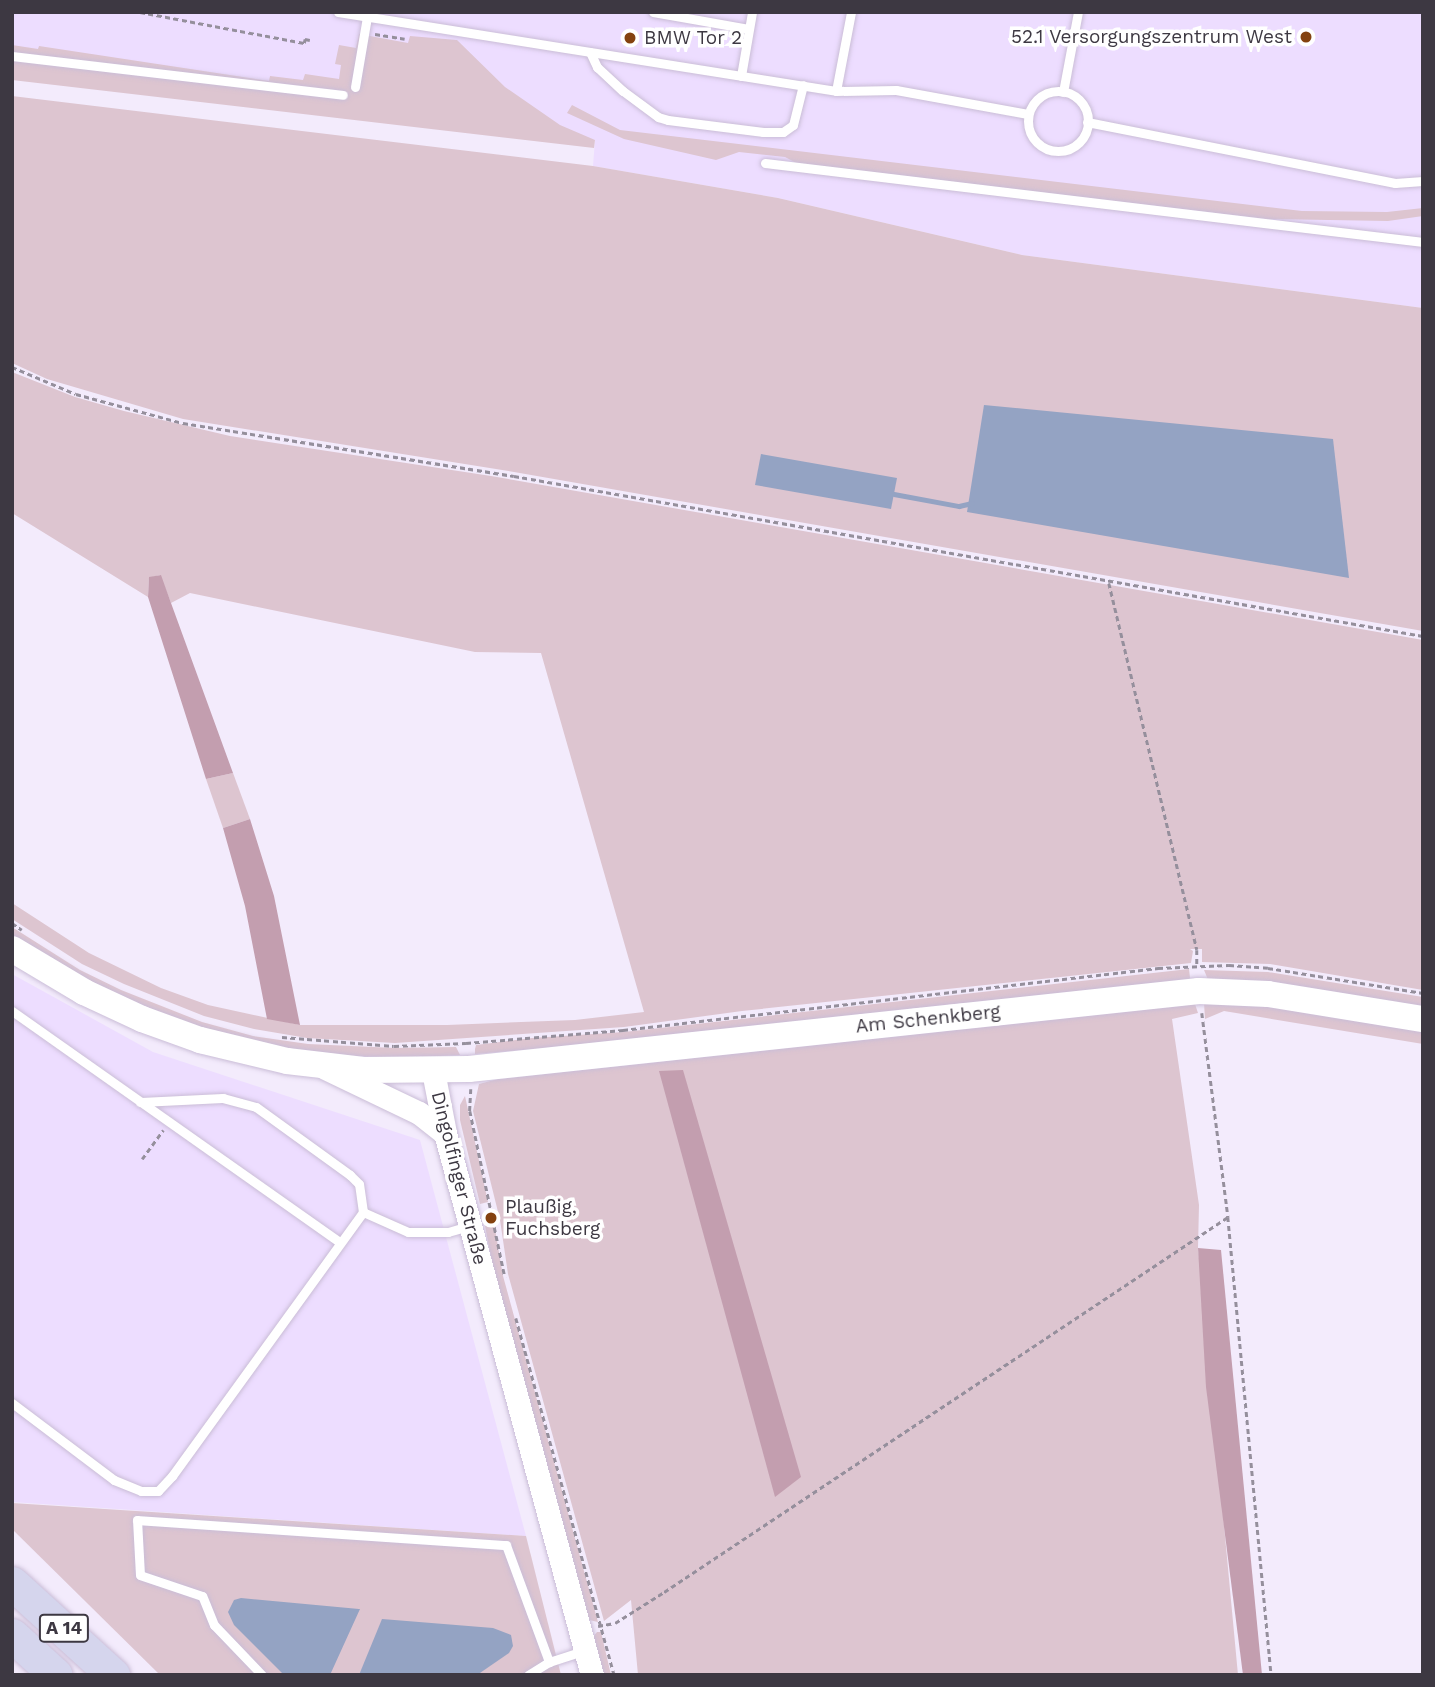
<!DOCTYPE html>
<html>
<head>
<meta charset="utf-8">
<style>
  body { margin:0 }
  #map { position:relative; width:1435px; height:1687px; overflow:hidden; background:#f3ebfc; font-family:"Work Sans",sans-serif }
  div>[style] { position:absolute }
  .built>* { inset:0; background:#edddff }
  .green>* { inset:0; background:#ddc5d0 }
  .forest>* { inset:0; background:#c39eaf }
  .water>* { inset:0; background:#94a3c3 }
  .stream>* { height:4.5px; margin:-2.25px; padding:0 2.25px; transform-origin:2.25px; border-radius:2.25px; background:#94a3c3 }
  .path>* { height:2.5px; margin-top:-1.25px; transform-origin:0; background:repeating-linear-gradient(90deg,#958f9c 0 5px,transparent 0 8.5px) }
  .roads { filter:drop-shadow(0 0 2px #cabdd7) drop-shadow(0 0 2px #cabdd7) }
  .service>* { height:9px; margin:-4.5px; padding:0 4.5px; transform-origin:4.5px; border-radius:4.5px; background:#fff }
  .service>.ring { margin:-4.5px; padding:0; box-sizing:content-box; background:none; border:9px solid #fff; border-radius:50% }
  .tertiary>* { height:23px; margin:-11.5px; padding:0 11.5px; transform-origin:11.5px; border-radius:11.5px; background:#fff }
  .secondary>* { height:26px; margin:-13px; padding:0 13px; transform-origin:13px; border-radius:13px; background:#fff }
  .motorway>* { height:33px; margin:-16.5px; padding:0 16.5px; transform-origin:16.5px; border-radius:16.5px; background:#d5d5ed }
  .dots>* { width:19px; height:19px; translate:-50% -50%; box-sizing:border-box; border:4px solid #fff; border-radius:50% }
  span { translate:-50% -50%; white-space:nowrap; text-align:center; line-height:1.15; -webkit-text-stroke:7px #fff; paint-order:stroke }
  .shield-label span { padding:2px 5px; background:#fff; border:2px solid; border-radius:5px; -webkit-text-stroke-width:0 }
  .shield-label { font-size:18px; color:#3d3842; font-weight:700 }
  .poi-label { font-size:19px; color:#3d3842 }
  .right { translate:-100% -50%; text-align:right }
  .left { translate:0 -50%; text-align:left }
  .street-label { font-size:19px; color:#3d3842 }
  .frame { position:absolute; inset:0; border:14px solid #3d3842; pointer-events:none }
</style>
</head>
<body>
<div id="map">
  <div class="built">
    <i style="clip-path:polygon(12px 12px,1423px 12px,1423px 308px,1022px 255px,778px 198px,593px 166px,595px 140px,12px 60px)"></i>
    <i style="clip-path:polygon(12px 974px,153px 1052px,420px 1140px,526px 1536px,12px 1502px)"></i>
  </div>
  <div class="green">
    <i style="clip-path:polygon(359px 34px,408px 43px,410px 36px,457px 40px,505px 87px,560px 125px,595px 140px,594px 148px,12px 80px,12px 45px,38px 49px,39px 46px,269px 81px,270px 76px,303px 80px,305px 74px,339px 79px,341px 65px,335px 64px,339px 45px,356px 48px)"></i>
    <i style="clip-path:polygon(12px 96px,593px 166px,778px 198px,1022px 255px,1423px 308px,1423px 631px,514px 472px,183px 419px,47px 379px,12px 363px)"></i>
    <i style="clip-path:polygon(572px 105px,620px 130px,1302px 211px,1387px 212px,1423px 208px,1423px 216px,1388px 221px,1266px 219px,798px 164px,785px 157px,739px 152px,716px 160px,624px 139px,567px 113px)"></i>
    <i style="clip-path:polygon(12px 372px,75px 397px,124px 411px,230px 436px,491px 476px,1423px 640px,1423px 990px,1270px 964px,1202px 962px,1202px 949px,1190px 949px,1193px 951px,1191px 963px,742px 1011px,624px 1027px,395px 1043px,307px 1038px,254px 1029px,204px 1016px,124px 984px,82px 964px,12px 919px,12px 903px,89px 953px,161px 988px,208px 1005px,300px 1025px,447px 1025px,575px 1020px,644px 1012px,541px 653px,475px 652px,190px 593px,171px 603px,160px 575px,149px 578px,148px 597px,12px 513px)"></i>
    <i style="clip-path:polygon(233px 773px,250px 819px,223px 828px,206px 779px)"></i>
    <i style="clip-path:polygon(12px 927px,80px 970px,121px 990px,202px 1022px,253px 1036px,308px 1044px,395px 1048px,456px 1047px,460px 1055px,396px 1058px,335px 1055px,248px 1043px,125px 1001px,12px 937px)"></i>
    <i style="clip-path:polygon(1189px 969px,1190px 978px,1187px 983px,625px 1041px,475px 1054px,475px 1049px,476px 1045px,532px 1038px,624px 1032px)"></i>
    <i style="clip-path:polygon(1204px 970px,1268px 972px,1423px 997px,1423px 1009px,1209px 982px)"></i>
    <i style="clip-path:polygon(1226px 1000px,1423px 1027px,1423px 1044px,1224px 1011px,1205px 1019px,1204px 1003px)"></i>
    <i style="clip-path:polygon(1195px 1004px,1198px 1013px,1172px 1019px,1199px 1205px,1198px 1248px,1238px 1675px,638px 1675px,631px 1600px,604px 1621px,508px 1274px,500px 1220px,473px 1111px,479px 1084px,498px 1079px)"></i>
    <i style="clip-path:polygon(465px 1096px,488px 1202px,480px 1204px,460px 1120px,460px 1105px)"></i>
    <i style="clip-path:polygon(494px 1223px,503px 1276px,598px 1622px,589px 1620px,495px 1277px,485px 1226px)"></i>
    <i style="clip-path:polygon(12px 1503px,526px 1536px,561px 1675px,160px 1675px,12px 1529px)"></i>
    <i style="clip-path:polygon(597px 1632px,601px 1632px,611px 1675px,602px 1675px,593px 1637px)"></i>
  </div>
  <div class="forest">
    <i style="clip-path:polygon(161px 575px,171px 603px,233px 773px,206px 779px,148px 597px,149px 577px)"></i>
    <i style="clip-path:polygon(250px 819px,274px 896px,300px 1025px,267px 1019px,245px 906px,223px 828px)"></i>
    <i style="clip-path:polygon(683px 1070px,801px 1477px,775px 1497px,659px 1071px)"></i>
    <i style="clip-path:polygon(1198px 1248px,1221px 1250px,1262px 1675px,1243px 1675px,1206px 1387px)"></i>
  </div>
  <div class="water">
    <i style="clip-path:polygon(984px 405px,1333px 439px,1349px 578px,967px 512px)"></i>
    <i style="clip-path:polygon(761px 454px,897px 478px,891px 509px,755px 485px)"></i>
    <i style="clip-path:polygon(241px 1598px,359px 1609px,360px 1609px,330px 1675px,284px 1675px,234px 1625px,228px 1612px,234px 1600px)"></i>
    <i style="clip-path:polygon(382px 1619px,493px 1628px,511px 1635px,513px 1646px,509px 1653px,477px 1675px,359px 1675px)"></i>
  </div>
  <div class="stream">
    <i style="left:894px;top:494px;width:66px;rotate:10.5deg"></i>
    <i style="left:959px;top:506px;width:13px;rotate:-13deg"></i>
  </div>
  <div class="path">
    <i style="left:140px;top:12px;width:167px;rotate:10.7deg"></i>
    <i style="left:304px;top:43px;width:4px;rotate:-76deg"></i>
    <i style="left:305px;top:39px;width:5px;rotate:11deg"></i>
    <i style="left:375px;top:34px;width:30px;rotate:9deg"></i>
    <i style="left:12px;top:367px;width:69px;rotate:22.9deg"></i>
    <i style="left:76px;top:394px;width:111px;rotate:15.2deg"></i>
    <i style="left:183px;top:423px;width:335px;rotate:9.1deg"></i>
    <i style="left:514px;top:476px;width:923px;rotate:9.98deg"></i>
    <i style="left:1109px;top:583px;width:377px;rotate:76.5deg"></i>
    <i style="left:1197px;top:950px;width:15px;rotate:90deg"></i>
    <i style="left:12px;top:923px;width:12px;rotate:35deg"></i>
    <i style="left:1202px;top:1013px;width:206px;rotate:82.7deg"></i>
    <i style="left:1228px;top:1217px;width:460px;rotate:84.6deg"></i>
    <i style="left:282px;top:1037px;width:112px;rotate:4.6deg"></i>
    <i style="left:394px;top:1046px;width:72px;rotate:-2.4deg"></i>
    <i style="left:466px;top:1043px;width:158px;rotate:-4.7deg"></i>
    <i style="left:623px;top:1030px;width:539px;rotate:-6.61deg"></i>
    <i style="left:1158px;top:968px;width:71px;rotate:-2.4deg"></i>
    <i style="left:1229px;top:965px;width:39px;rotate:4deg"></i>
    <i style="left:1268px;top:968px;width:157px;rotate:9.2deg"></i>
    <i style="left:471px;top:1089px;width:22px;rotate:93deg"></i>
    <i style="left:470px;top:1111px;width:170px;rotate:78.1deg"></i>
    <i style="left:142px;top:1159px;width:36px;rotate:-54deg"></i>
    <i style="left:516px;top:1318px;width:370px;rotate:74.6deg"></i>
    <i style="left:598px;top:1626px;width:17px;rotate:-10deg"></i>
    <i style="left:615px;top:1623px;width:58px;rotate:-32.3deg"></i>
    <i style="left:664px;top:1592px;width:677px;rotate:-33.62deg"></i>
  </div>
  <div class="roads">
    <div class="service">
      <i style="left:338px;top:12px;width:504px;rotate:9.01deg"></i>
      <i style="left:836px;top:91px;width:60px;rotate:-1deg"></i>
      <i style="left:896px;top:90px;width:134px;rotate:10.3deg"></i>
      <i style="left:653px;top:12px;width:97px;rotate:10deg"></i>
      <i style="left:590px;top:52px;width:17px;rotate:65deg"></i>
      <i style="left:597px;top:67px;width:35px;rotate:43deg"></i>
      <i style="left:623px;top:91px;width:44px;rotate:36.6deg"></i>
      <i style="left:658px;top:117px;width:10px;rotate:17deg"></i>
      <i style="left:668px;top:120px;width:96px;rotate:7.2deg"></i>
      <i style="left:763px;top:132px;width:20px"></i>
      <i style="left:783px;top:132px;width:12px;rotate:-35deg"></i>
      <i style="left:793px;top:125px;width:41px;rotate:-76deg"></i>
      <i style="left:12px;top:56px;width:333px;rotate:6.7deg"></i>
      <i style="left:741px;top:76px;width:65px;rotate:-80.2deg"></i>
      <i style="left:355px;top:87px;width:71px;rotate:-80.3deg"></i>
      <i style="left:836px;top:91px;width:80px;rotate:-79.2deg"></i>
      <i class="ring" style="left:1028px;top:91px;width:51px;height:51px"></i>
      <i style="left:1063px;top:92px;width:81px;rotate:-79.4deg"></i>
      <i style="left:1087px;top:122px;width:314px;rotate:11.2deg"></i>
      <i style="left:1395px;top:183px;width:28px;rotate:-4deg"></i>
      <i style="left:765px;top:163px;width:663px;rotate:6.85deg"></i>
      <i style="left:12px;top:1011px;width:401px;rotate:35.2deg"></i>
      <i style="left:363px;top:1212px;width:49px;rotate:24deg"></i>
      <i style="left:408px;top:1232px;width:40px"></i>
      <i style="left:448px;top:1232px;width:22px;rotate:-16deg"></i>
      <i style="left:12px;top:1403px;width:128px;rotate:37deg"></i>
      <i style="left:114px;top:1480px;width:29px;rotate:22deg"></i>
      <i style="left:141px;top:1491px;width:17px"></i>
      <i style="left:158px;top:1491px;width:21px;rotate:-47deg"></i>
      <i style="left:172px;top:1476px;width:326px;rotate:-54.1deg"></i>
      <i style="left:363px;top:1212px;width:28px;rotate:-98deg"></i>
      <i style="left:359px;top:1184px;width:13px;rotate:-135deg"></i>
      <i style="left:350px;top:1175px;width:116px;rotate:-144.1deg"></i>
      <i style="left:256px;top:1107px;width:34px;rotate:-165deg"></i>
      <i style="left:223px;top:1098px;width:83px;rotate:177.2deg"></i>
      <i style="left:262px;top:1675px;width:69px;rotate:-133.8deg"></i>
      <i style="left:214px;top:1625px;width:31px;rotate:-112deg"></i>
      <i style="left:202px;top:1596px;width:65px;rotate:-161.3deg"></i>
      <i style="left:140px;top:1575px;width:55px;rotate:-93.1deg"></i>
      <i style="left:137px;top:1520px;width:370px;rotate:3.9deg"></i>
      <i style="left:506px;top:1545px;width:125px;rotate:69.8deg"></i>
      <i style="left:528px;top:1675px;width:25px;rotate:-32deg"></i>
      <i style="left:549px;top:1662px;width:38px;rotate:-18deg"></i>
    </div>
    <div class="tertiary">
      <i style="left:325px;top:1068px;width:104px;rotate:25.6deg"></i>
      <i style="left:419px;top:1113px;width:33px;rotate:38deg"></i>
      <i style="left:433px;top:1071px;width:63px;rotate:79deg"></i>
      <i style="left:445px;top:1133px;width:562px;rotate:74.83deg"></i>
    </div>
    <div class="secondary">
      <i style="left:12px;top:949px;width:84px;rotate:30.8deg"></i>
      <i style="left:84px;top:992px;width:64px;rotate:25deg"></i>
      <i style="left:142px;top:1019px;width:62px;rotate:19.9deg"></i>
      <i style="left:200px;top:1040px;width:89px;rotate:13.6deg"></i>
      <i style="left:287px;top:1061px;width:79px;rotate:6.6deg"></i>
      <i style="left:365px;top:1070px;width:104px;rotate:-0.6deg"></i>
      <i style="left:469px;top:1069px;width:734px;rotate:-6.1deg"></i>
      <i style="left:1199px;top:991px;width:69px;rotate:2.5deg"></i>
      <i style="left:1268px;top:994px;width:157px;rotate:9.2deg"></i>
    </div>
    <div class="motorway">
      <i style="left:12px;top:1583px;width:137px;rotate:42.3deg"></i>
      <i style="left:12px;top:1635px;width:59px;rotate:42.3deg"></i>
    </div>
  </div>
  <div class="dots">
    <i style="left:1306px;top:37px;background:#844210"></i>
    <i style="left:630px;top:38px;background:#844210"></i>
    <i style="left:491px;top:1218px;background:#844210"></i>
  </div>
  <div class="shield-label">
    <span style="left:64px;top:1628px">A 14</span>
  </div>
  <div class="poi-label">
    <span class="right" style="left:1292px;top:37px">52.1 Versorgungszentrum West</span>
    <span class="left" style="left:644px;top:38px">BMW Tor 2</span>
    <span class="left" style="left:505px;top:1218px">Plaußig,<br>Fuchsberg</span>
  </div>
  <div class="street-label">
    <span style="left:928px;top:1019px;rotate:-6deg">Am Schenkberg</span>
    <span style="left:459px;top:1178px;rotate:76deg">Dingolfinger Straße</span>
  </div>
  <div class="frame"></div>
</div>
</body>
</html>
